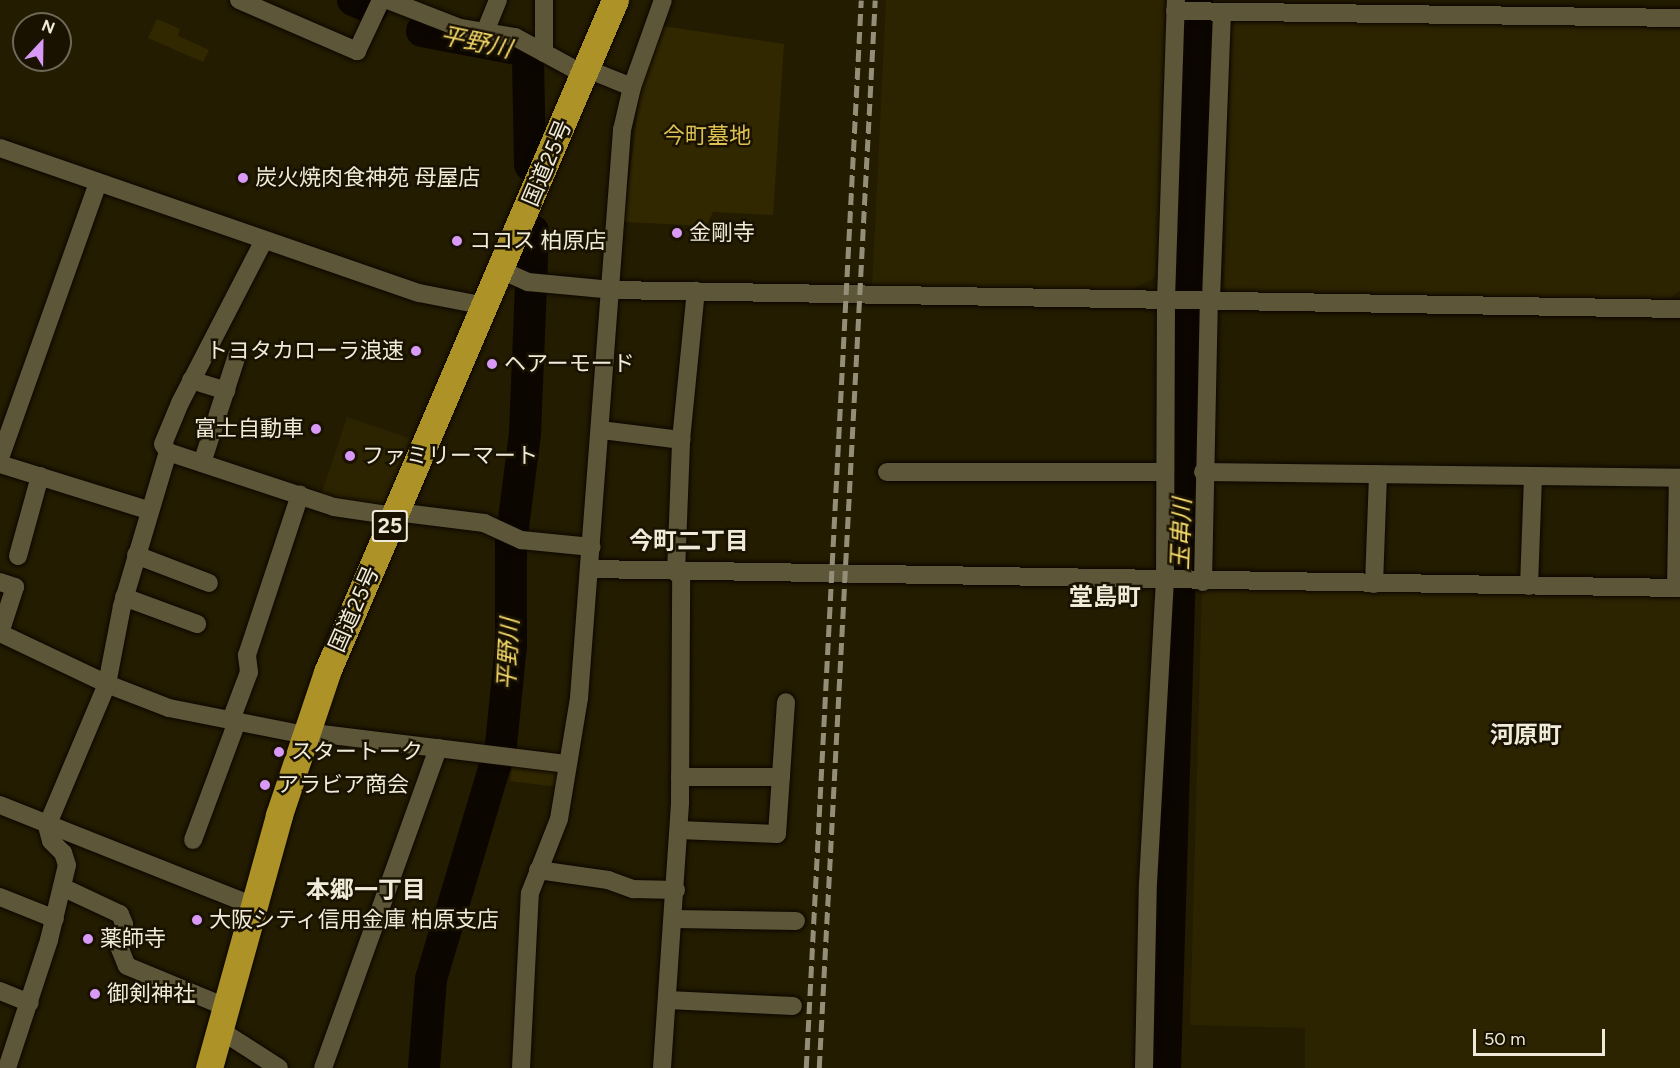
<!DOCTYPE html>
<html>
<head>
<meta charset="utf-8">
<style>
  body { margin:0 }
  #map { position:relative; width:1680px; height:1068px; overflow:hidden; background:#231c01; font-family:Figtree,"Noto Sans JP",sans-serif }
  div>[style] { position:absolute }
  .built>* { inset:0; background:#2c2300 }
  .green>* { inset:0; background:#322800 }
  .river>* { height:32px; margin:-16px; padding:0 16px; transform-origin:16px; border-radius:16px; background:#0b0600 }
  .roads { filter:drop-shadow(0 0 2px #0c0600) drop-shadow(0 0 2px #0c0600) }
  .minor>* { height:18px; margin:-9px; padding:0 9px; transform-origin:9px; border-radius:9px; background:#5d5639 }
  .highway>* { height:27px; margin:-13.5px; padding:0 13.5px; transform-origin:13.5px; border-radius:13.5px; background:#ad9327 }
  .rail>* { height:4.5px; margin-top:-2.25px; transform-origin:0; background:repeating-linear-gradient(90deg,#948e79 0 12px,transparent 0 18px) }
  .dots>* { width:16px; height:16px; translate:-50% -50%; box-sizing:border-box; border:3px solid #191200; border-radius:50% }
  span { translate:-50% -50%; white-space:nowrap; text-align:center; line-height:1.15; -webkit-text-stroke:5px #191200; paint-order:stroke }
  .shield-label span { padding:2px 4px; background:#191200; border:2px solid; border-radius:4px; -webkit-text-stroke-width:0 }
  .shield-label { font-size:21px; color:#efeada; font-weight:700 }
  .park-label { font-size:22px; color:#dcc051 }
  .street-label { font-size:22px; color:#efeada }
  .poi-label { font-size:22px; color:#efeada }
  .left { translate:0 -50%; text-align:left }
  .right { translate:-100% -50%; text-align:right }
  .water-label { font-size:24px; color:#f5d96b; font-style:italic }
  .neighbourhood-label { font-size:24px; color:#efeada; font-weight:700 }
  .north { position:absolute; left:12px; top:12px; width:60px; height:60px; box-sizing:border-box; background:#191200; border:2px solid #6f6857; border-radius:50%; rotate:22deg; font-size:16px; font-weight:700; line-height:24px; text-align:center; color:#efeada }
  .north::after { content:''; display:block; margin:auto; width:21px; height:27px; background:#d99af7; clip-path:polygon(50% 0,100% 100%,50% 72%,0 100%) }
  .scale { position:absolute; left:1473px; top:1029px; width:132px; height:27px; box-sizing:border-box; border:3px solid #efeada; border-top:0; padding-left:8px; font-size:18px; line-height:21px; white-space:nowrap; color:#efeada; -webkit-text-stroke:4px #191200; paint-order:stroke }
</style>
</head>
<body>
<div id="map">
  <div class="built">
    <i style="clip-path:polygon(886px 0,1170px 0,1158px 272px,1153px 279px,1131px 290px,872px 289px)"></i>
    <i style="clip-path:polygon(1240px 18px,1680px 24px,1680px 291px,1669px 299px,1228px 292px,1224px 286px,1231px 26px)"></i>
    <i style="clip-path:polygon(347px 417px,412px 439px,382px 509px,321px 495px)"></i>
    <i style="clip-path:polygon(1202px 587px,1680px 597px,1680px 1068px,1305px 1068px,1305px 1028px,1190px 1025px)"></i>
  </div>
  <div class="green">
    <i style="clip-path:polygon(157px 19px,180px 29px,178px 36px,209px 50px,203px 62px,148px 38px)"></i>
    <i style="clip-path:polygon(662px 26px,784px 44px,773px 215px,713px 212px,706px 226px,624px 222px,640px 90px)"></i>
    <i style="clip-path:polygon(513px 762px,561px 768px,558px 787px,510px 781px)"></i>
  </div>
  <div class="river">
    <i style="left:353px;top:0;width:21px;rotate:23deg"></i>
    <i style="left:422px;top:31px;width:102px;rotate:10.8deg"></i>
    <i style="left:522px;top:50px;width:11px;rotate:56deg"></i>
    <i style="left:528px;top:59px;width:106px;rotate:88.9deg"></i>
    <i style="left:424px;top:1068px;width:89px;rotate:-85.5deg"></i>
    <i style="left:431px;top:979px;width:244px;rotate:-73.3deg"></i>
    <i style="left:501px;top:745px;width:100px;rotate:-84.3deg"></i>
    <i style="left:511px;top:645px;width:102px;rotate:-90deg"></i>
    <i style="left:511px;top:543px;width:110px;rotate:-82.7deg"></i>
    <i style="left:525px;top:434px;width:203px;rotate:-87.7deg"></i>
    <i style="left:1165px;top:1068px;width:1068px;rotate:-88.28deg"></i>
  </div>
  <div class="roads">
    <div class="minor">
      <i style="left:239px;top:0;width:129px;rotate:23.4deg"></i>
      <i style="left:357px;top:51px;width:56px;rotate:-64.8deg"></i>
      <i style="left:388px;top:0;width:77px;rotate:21.3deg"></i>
      <i style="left:460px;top:28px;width:56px;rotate:9.3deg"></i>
      <i style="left:515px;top:37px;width:80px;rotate:28.5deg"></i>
      <i style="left:544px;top:0;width:53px;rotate:90deg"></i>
      <i style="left:1175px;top:11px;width:505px;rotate:0.79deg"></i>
      <i style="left:485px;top:32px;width:35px;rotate:-68deg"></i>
      <i style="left:587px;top:69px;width:48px;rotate:21.8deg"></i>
      <i style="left:0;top:148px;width:443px;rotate:19.1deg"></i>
      <i style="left:419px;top:293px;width:68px;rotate:11deg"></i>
      <i style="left:501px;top:270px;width:30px;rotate:24deg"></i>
      <i style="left:528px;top:282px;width:84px;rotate:5.4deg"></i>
      <i style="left:612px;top:290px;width:1068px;rotate:1.02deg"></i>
      <i style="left:1211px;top:299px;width:287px;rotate:-87.8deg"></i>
      <i style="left:191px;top:380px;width:37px;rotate:17deg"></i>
      <i style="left:601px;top:430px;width:81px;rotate:7.1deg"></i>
      <i style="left:168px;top:452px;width:9px;rotate:-122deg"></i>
      <i style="left:163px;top:444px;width:44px;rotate:-67.5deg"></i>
      <i style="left:180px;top:403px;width:183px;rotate:-62.7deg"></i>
      <i style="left:0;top:458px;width:292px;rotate:-70.4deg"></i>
      <i style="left:202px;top:463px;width:117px;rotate:-72deg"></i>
      <i style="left:0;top:464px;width:155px;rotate:17.3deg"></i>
      <i style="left:887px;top:472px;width:277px"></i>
      <i style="left:1203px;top:472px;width:477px;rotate:0.7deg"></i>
      <i style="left:396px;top:512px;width:89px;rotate:7.1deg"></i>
      <i style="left:484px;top:523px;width:41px;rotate:24.7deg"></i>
      <i style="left:521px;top:540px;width:71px;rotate:5.6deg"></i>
      <i style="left:136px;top:555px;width:78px;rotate:21deg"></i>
      <i style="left:18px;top:556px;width:83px;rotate:-74.6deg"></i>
      <i style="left:590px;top:569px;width:1090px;rotate:1deg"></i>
      <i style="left:676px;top:573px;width:133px;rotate:-87.8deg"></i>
      <i style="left:681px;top:440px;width:150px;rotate:-84.3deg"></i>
      <i style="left:0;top:582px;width:16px;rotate:18deg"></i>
      <i style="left:15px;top:587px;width:48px;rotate:108.1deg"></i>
      <i style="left:0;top:633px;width:119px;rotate:25.5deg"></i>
      <i style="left:107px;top:684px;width:66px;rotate:21.2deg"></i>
      <i style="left:169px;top:708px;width:139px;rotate:11.2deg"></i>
      <i style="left:1203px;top:582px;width:282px;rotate:-88.8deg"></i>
      <i style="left:1374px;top:584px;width:110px;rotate:-87.9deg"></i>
      <i style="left:1529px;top:586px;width:110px;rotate:-87.9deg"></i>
      <i style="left:1676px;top:588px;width:110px;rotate:-89deg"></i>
      <i style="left:124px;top:597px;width:78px;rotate:20.3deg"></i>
      <i style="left:231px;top:720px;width:51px;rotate:-69.4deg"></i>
      <i style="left:249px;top:672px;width:17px;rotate:-97deg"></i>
      <i style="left:247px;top:655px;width:169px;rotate:-71.7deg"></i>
      <i style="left:306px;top:732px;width:263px;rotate:7deg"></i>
      <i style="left:680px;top:777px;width:101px"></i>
      <i style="left:0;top:805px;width:273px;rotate:21.7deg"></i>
      <i style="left:679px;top:830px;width:98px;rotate:2.3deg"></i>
      <i style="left:777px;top:834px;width:132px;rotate:-86.1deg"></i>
      <i style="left:193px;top:840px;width:126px;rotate:-69.6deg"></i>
      <i style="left:538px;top:870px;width:71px;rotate:8.1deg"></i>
      <i style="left:608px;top:880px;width:27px;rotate:20deg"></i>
      <i style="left:633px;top:889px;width:43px;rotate:1.3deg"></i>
      <i style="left:62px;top:887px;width:64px;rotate:25deg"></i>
      <i style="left:120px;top:914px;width:11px;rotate:68deg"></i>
      <i style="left:124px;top:924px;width:25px;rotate:99deg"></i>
      <i style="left:120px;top:949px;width:18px;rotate:68deg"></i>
      <i style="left:127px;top:966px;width:107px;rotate:22.5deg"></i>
      <i style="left:0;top:897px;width:59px;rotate:21.8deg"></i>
      <i style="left:675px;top:919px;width:121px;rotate:0.9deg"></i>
      <i style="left:0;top:991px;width:32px;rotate:22deg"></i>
      <i style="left:668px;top:1000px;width:125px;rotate:2.7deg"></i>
      <i style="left:220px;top:1030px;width:70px;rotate:32.8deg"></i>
      <i style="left:7px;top:1068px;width:135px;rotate:-71.8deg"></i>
      <i style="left:49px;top:940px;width:77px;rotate:-76.5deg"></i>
      <i style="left:67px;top:865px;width:13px;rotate:-108deg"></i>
      <i style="left:63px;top:853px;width:17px;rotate:-135deg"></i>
      <i style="left:51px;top:841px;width:16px;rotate:-105deg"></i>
      <i style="left:47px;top:826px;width:154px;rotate:-67.1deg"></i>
      <i style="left:107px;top:684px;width:79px;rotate:-79.1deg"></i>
      <i style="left:122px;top:606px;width:161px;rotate:-73.4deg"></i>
      <i style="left:168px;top:452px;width:175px;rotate:18.3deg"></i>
      <i style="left:334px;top:507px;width:62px;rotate:8.4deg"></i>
      <i style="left:323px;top:1068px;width:340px;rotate:-70.2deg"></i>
      <i style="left:521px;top:1068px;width:175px;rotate:-87.1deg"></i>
      <i style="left:530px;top:893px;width:79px;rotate:-68.6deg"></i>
      <i style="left:559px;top:819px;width:123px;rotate:-80.6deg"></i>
      <i style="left:579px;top:698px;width:570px;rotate:-85.67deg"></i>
      <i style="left:622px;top:130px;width:44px;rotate:-76.9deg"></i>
      <i style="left:632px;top:87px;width:92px;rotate:-70.4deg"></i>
      <i style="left:662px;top:1068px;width:267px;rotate:-86.1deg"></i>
      <i style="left:680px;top:802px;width:229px;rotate:-89.7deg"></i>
      <i style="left:1144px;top:1068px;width:185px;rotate:-88.8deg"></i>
      <i style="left:1148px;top:883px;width:302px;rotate:-86.8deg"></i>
      <i style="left:1165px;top:581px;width:282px;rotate:-89.8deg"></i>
      <i style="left:1166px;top:299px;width:299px;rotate:-88.1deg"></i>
    </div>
    <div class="highway">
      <i style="left:209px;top:1068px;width:263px;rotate:-74.5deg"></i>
      <i style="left:279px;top:815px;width:151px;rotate:-71.4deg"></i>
      <i style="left:327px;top:672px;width:731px;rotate:-66.8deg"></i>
    </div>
  </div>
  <div class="rail">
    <i style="left:806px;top:1068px;width:1069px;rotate:-87.05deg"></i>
    <i style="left:819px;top:1068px;width:1069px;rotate:-87deg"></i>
  </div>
  <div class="dots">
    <i style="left:243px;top:178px;background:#d99af7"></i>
    <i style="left:677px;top:233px;background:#d99af7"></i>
    <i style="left:457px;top:241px;background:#d99af7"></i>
    <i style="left:416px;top:351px;background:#d99af7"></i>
    <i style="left:492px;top:364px;background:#d99af7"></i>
    <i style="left:316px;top:429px;background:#d99af7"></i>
    <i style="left:350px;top:456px;background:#d99af7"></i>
    <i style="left:279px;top:752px;background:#d99af7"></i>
    <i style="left:265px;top:785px;background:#d99af7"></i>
    <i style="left:197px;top:920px;background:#d99af7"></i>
    <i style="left:88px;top:939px;background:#d99af7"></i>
    <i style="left:95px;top:994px;background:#d99af7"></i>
  </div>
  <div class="shield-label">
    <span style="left:390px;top:526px">25</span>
  </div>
  <div class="park-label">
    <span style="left:707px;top:136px">今町墓地</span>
  </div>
  <div class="street-label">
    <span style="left:547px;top:163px;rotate:-67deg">国道25号</span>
    <span style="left:354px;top:609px;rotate:-66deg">国道25号</span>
  </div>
  <div class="poi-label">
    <span class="left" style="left:255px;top:178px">炭火焼肉食神苑 母屋店</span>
    <span class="left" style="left:689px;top:233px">金剛寺</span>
    <span class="left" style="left:469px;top:241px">ココス 柏原店</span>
    <span class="right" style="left:404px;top:351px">トヨタカローラ浪速</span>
    <span class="left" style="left:504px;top:364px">ヘアーモード</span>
    <span class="right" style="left:304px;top:429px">富士自動車</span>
    <span class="left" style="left:362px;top:456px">ファミリーマート</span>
    <span class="left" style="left:291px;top:752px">スタートーク</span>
    <span class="left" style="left:277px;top:785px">アラビア商会</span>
    <span class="left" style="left:209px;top:920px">大阪シティ信用金庫 柏原支店</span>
    <span class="left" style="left:100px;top:939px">薬師寺</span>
    <span class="left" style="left:107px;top:994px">御剣神社</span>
  </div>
  <div class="water-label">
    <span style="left:476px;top:42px;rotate:12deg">平野川</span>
    <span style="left:1181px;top:534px;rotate:-88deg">玉串川</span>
    <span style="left:508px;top:654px;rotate:-87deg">平野川</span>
  </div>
  <div class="neighbourhood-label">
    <span style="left:689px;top:541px">今町二丁目</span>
    <span style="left:1105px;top:597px">堂島町</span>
    <span style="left:1526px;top:735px">河原町</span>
    <span style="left:366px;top:890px">本郷一丁目</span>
  </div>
  <div class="north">N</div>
  <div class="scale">50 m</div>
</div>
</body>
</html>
